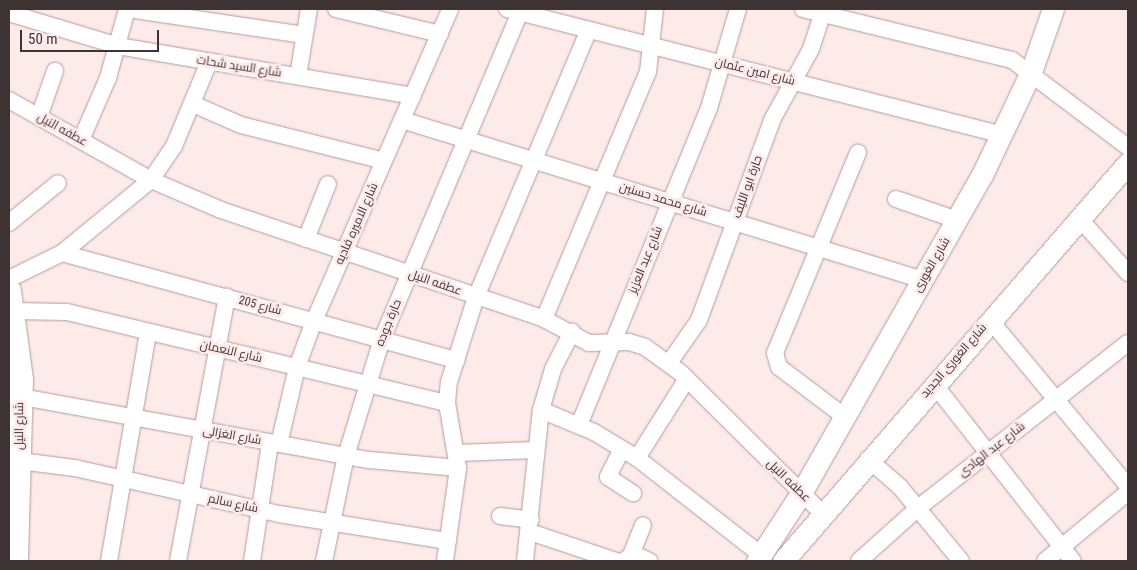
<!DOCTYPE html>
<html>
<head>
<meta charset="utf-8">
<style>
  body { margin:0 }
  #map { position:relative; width:1137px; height:570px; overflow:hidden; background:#fdebea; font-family:"Roboto Condensed",Cairo,sans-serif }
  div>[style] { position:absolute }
  .roads { filter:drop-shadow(0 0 1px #b69b9b) drop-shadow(0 0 1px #b69b9b) }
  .minor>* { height:16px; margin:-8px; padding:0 8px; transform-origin:8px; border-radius:8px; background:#fff }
  .tertiary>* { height:21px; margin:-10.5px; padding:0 10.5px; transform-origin:10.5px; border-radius:10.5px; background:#fff }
  .secondary>* { height:24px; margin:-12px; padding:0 12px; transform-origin:12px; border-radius:12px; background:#fff }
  span { translate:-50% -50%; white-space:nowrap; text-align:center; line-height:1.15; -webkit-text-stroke:5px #fdebea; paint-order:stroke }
  .street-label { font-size:12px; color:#3e3333 }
  .frame { position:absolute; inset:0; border:10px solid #3e3333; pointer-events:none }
  .scale { position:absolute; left:20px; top:30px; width:139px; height:22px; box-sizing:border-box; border:2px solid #3e3333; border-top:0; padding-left:6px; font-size:15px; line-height:18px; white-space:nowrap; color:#3e3333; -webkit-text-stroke:4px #fdebea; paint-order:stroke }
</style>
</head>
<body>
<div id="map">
  <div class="roads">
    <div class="minor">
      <i style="left:128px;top:9px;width:178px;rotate:8.4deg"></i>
      <i style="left:336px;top:9px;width:107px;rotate:13.5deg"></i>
      <i style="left:507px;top:9px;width:512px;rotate:14.25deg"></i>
      <i style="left:803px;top:9px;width:215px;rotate:13.7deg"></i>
      <i style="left:1012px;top:60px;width:145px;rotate:36.9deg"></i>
      <i style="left:9px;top:13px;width:114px;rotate:16.8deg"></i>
      <i style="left:118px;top:46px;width:299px;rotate:9.6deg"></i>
      <i style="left:298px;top:76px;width:68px;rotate:-80.7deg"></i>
      <i style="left:9px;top:100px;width:163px;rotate:29.4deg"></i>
      <i style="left:151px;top:180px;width:76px;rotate:23.2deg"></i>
      <i style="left:221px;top:210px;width:341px;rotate:18.6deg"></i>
      <i style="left:544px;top:319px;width:51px;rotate:28.1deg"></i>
      <i style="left:589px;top:343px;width:40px;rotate:-1.4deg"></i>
      <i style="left:629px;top:342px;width:17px;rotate:17deg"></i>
      <i style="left:645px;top:347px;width:44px;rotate:35.8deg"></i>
      <i style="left:681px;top:373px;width:197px;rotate:44.8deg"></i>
      <i style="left:193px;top:104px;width:52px;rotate:23.6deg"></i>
      <i style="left:241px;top:125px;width:147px;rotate:14.1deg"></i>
      <i style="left:39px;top:117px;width:49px;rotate:-70.8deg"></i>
      <i style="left:402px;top:120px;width:545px;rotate:17.07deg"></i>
      <i style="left:81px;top:140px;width:68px;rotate:-66.5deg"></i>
      <i style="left:108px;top:78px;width:72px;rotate:-74.6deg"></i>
      <i style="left:896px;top:199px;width:65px;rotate:19deg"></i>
      <i style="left:1079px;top:218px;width:74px;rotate:48.3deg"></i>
      <i style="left:9px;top:223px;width:63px;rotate:-39.2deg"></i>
      <i style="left:306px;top:239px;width:59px;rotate:-68.2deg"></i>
      <i style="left:62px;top:253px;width:409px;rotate:15.2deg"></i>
      <i style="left:9px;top:279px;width:59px;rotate:-26.1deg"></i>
      <i style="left:62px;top:253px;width:115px;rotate:-39.4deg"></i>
      <i style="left:151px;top:180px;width:41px;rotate:-55.9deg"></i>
      <i style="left:174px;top:146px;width:91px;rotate:-67.4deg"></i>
      <i style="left:14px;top:311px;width:53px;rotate:1.1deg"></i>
      <i style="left:67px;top:312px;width:391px;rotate:13.5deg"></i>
      <i style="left:544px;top:319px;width:268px;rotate:-67.2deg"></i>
      <i style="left:648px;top:72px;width:63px;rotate:-83.7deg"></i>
      <i style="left:990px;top:320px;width:216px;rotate:50.3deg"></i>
      <i style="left:669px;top:363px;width:52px;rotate:-55.1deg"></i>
      <i style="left:699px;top:320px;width:213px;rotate:-69.9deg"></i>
      <i style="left:772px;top:120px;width:81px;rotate:-61.2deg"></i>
      <i style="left:811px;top:49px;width:42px;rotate:-72deg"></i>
      <i style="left:934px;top:384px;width:225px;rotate:51.9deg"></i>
      <i style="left:11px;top:395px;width:365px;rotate:10.3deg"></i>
      <i style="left:370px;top:460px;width:88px;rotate:5.2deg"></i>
      <i style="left:541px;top:410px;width:57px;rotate:22.5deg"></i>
      <i style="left:594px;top:432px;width:50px;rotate:31.2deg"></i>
      <i style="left:637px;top:458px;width:157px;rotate:38deg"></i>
      <i style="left:845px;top:417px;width:83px;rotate:-142.9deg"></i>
      <i style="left:779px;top:367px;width:15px;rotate:-106deg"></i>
      <i style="left:775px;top:353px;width:217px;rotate:-67.5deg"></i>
      <i style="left:579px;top:425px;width:343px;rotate:-67.7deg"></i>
      <i style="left:709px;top:108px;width:103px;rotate:-73.7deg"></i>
      <i style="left:279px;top:444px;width:79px;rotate:-76.8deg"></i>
      <i style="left:297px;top:367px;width:49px;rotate:-69.7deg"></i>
      <i style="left:314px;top:321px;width:340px;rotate:-66.4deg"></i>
      <i style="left:622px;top:449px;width:31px;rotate:117deg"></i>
      <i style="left:608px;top:477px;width:30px;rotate:33deg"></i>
      <i style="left:458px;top:453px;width:77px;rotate:-2.2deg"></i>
      <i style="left:637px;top:458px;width:93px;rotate:-57.7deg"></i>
      <i style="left:868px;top:459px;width:43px;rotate:41.2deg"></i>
      <i style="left:900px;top:487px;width:96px;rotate:50.5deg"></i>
      <i style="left:20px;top:461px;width:55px;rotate:7.3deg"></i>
      <i style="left:75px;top:468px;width:209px;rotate:12.7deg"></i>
      <i style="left:279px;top:514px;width:171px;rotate:9.1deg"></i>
      <i style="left:500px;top:516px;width:31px;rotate:7deg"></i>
      <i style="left:530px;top:532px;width:91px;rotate:18.6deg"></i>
      <i style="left:631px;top:555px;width:32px;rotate:-68deg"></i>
      <i style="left:625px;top:560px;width:11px;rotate:-34deg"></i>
      <i style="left:634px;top:554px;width:17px;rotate:25deg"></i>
      <i style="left:109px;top:561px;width:232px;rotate:-80.3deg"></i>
      <i style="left:178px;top:561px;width:269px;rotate:-79.5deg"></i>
      <i style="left:252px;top:561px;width:119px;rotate:-81.3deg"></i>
      <i style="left:324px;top:561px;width:107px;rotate:-78.2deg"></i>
      <i style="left:346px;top:456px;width:122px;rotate:-72.9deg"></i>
      <i style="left:382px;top:339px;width:355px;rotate:-67.1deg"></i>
      <i style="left:445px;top:561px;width:94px;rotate:-82deg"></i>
      <i style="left:458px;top:468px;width:66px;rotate:-99.6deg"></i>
      <i style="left:447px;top:403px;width:21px;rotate:-85deg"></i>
      <i style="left:449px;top:382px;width:89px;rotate:-72.4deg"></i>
      <i style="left:476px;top:297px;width:290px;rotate:-67.1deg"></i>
      <i style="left:525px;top:561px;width:152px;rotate:-84deg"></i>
      <i style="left:541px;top:410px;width:43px;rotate:-73.7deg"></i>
      <i style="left:553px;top:369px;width:42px;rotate:-62.8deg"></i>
      <i style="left:859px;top:561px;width:79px;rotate:-41.9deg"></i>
      <i style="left:918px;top:508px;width:267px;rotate:-38.2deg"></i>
      <i style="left:1045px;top:561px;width:108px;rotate:-39.7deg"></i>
    </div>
    <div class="tertiary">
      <i style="left:757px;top:561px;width:79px;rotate:-56.9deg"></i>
      <i style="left:800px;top:495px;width:368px;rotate:-60.4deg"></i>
      <i style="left:982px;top:175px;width:114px;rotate:-64.6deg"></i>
      <i style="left:1031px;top:72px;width:67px;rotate:-70.8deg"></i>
      <i style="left:783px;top:561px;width:527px;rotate:-49.08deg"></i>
    </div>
    <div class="secondary">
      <i style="left:9px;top:291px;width:90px;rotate:82.3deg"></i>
      <i style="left:21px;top:380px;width:181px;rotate:91.6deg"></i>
    </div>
  </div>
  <div class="street-label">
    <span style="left:239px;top:67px;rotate:9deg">شارع السيد شحات</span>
    <span style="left:755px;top:72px;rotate:14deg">شارع امين عثمان</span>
    <span style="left:62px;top:130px;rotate:29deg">عطفه النيل</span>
    <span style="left:748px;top:187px;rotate:-70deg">حارة ابو الليف</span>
    <span style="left:663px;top:200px;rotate:17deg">شارع محمد حسنين</span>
    <span style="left:357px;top:224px;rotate:-66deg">شارع الاميره فاديه</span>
    <span style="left:646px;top:260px;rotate:-68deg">شارع عبد العزيز</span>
    <span style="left:932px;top:265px;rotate:-60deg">شارع الغورى</span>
    <span style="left:435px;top:283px;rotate:19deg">عطفه النيل</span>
    <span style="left:260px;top:306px;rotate:15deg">شارع 205</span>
    <span style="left:389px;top:323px;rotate:-68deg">حارة جوده</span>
    <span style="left:231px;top:352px;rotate:13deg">شارع النعمان</span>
    <span style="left:954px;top:361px;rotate:-49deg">شارع الغورى الجديد</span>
    <span style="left:20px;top:426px;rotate:-90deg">شارع النيل</span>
    <span style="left:232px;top:436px;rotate:10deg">شارع الغزالى</span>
    <span style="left:992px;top:450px;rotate:-38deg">شارع عبد الهادى</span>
    <span style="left:788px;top:481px;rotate:44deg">عطفه النيل</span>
    <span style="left:233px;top:504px;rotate:12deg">شارع سالم</span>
  </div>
  <div class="frame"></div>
  <div class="scale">50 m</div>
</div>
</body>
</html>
